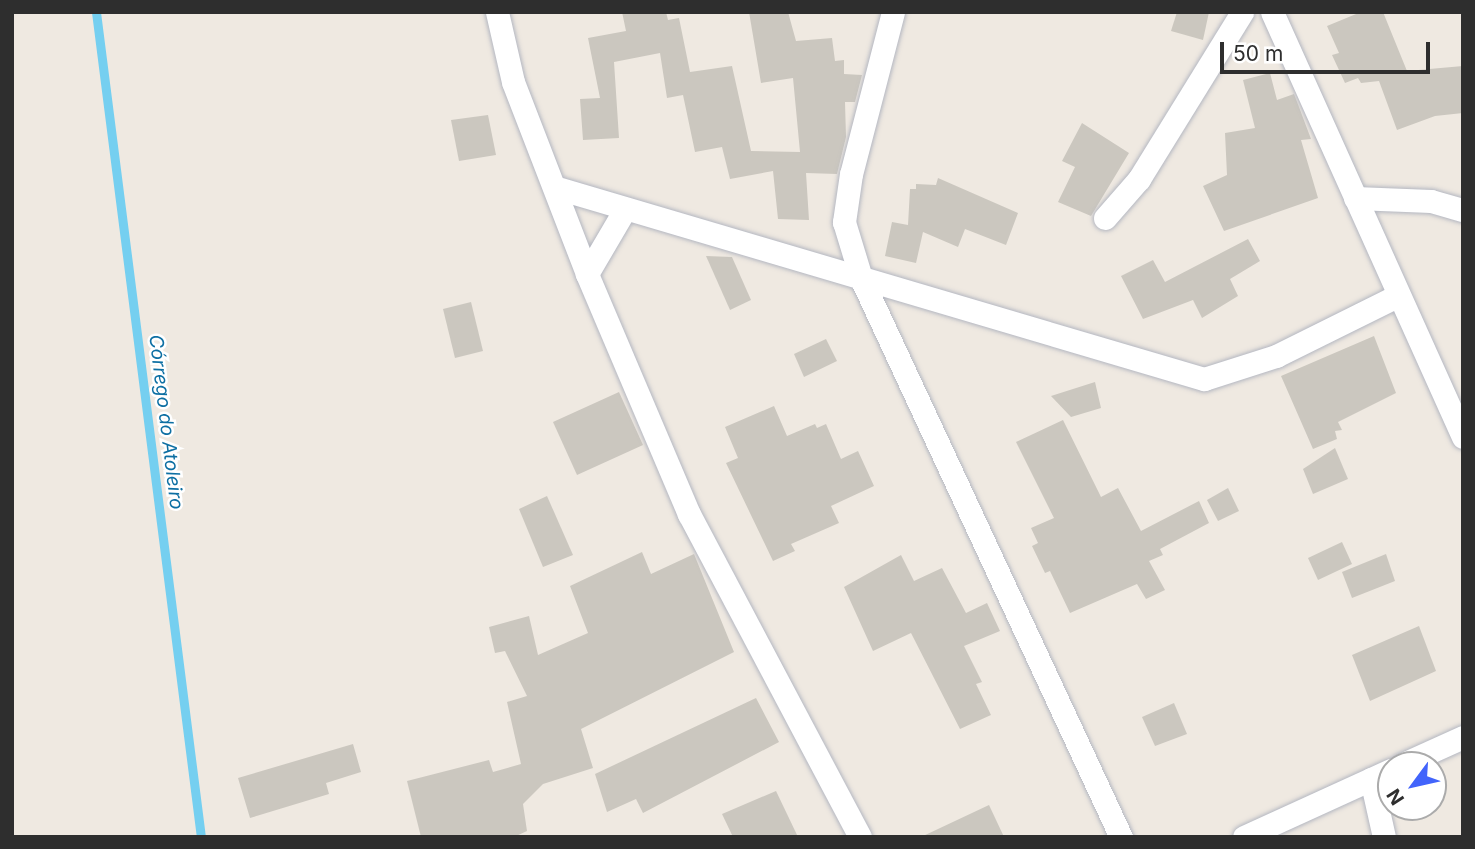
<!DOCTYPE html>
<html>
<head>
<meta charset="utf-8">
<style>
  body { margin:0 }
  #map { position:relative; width:1475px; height:849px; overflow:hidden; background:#efe9e1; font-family:Inter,sans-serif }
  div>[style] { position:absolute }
  .stream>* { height:9px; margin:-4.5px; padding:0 4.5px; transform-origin:4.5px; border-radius:4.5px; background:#75cff0 }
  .building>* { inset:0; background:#cbc7bf }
  .roads { filter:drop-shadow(0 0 2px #b4b7c1) drop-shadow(0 0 2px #b4b7c1) }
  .street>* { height:23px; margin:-11.5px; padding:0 11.5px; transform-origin:11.5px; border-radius:11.5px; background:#fff }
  span { translate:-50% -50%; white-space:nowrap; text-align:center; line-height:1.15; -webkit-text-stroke:5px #fff; paint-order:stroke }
  .water-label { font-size:19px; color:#0d6fa3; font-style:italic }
  .frame { position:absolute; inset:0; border:14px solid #2e2e2e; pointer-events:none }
  .north { position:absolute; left:1377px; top:751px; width:70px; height:70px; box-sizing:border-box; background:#fff; border:2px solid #ababab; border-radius:50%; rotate:237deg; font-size:19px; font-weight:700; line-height:28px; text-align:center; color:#2e2e2e }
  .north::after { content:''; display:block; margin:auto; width:24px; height:32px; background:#4264fb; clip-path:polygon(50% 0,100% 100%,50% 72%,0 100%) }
  .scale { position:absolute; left:1220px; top:42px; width:210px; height:32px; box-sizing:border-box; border:4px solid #2e2e2e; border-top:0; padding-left:9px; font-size:21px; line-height:24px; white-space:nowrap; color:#2e2e2e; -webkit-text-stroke:5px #fff; paint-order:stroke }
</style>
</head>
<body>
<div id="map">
  <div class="stream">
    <i style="left:96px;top:12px;width:832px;rotate:82.75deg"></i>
  </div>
  <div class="building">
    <i style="clip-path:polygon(622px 12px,666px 12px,668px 20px,679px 18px,690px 72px,732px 66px,751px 151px,800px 152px,793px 78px,761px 83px,749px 12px,788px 12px,796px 41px,832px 38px,835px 61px,844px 60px,844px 74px,862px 75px,855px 102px,845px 102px,846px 137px,837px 174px,806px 173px,809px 220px,778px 219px,773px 171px,730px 179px,722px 147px,695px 152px,683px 95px,667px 98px,660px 53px,614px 62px,619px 138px,583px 140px,580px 99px,600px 98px,588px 38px,626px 31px)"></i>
    <i style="clip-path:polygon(1177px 12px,1209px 12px,1203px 40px,1171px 31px)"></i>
    <i style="clip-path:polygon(1361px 12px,1383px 12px,1407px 71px,1463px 66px,1463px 113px,1435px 116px,1397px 130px,1379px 81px,1361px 83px,1358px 78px,1345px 83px,1332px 55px,1339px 53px,1327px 26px)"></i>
    <i style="clip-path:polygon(1270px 73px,1277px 100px,1294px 94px,1299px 107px,1311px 139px,1301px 140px,1318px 198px,1224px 231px,1203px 186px,1227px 175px,1225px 133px,1255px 128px,1243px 80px)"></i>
    <i style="clip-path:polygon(488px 115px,496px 155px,459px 161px,451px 120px)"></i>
    <i style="clip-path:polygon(1082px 123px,1129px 153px,1091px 216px,1058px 202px,1075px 167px,1062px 161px)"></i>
    <i style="clip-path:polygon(938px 178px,1018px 213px,1006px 245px,965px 229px,958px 247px,923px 232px,916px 263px,885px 256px,892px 222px,908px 225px,910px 189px,916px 189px,916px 184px,936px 185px)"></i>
    <i style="clip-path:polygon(1248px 239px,1260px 261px,1230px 279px,1238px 296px,1202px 318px,1193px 300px,1143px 319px,1121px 276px,1153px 260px,1165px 282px)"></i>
    <i style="clip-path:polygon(706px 256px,732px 257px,751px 300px,730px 310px)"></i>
    <i style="clip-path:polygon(471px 302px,483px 351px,455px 358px,443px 309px)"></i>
    <i style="clip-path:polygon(1374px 336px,1396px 393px,1338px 422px,1342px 430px,1335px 431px,1337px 439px,1313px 449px,1281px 376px)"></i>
    <i style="clip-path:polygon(826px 339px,837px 361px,804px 377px,794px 354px)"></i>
    <i style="clip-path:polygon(1095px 382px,1101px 408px,1071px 417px,1051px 396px)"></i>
    <i style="clip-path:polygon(619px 392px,643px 445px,577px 475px,553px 422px)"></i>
    <i style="clip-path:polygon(774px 406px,787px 436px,815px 424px,817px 428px,826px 424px,841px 459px,858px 451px,874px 486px,831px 506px,839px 523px,791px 544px,795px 551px,773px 561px,726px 463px,738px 458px,725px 427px)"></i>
    <i style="clip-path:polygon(1063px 420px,1101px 497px,1118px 488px,1141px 531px,1199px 501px,1209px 523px,1160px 549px,1163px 555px,1149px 561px,1165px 590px,1146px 599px,1137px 584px,1070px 613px,1050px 571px,1045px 573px,1032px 546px,1038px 543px,1031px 528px,1054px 518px,1016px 442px)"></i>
    <i style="clip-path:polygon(1335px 448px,1348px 479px,1313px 494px,1303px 469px)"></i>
    <i style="clip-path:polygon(1228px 488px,1239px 511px,1218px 521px,1207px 500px)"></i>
    <i style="clip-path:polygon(547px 496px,573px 555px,543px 567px,519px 509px)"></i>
    <i style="clip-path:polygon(1342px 542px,1352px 564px,1318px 580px,1308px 558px)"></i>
    <i style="clip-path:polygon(642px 552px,651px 574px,694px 554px,734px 652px,581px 729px,593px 768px,543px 784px,523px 804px,527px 831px,514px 837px,421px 837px,407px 781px,489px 760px,493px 772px,521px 764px,507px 702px,527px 696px,505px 651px,495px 653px,489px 627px,529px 616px,538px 655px,588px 633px,570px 586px)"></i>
    <i style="clip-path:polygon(1386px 554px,1395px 581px,1352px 598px,1342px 572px)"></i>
    <i style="clip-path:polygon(901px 555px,914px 581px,942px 568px,966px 613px,987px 603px,1000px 631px,964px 646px,982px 682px,976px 684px,991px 715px,960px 729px,911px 633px,873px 651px,844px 587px)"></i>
    <i style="clip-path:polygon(1419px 626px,1436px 671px,1370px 701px,1352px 655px)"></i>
    <i style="clip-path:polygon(756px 698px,779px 742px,643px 813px,636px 799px,607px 812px,595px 774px)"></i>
    <i style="clip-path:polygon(1174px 703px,1187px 734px,1155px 746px,1142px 717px)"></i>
    <i style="clip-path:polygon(353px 744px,361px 772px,326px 783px,329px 794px,250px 818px,238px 778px)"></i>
    <i style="clip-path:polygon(776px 791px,798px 837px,733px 837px,722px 814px)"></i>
    <i style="clip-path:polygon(989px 805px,1004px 837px,921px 837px)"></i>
  </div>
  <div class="roads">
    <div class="street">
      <i style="left:497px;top:12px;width:72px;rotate:77.1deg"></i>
      <i style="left:513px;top:82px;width:206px;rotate:68.9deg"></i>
      <i style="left:587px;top:274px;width:261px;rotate:67deg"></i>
      <i style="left:689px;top:514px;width:365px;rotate:62.1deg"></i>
      <i style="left:893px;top:12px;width:167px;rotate:104.5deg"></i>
      <i style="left:851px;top:174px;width:49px;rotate:98.3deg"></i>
      <i style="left:844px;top:222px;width:59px;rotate:73.1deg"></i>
      <i style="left:861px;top:278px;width:617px;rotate:65.06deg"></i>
      <i style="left:1272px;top:12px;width:466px;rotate:65.8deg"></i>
      <i style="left:554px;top:187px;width:678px;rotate:16.46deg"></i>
      <i style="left:1204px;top:379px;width:76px;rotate:-17.7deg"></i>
      <i style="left:1276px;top:356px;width:137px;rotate:-26.4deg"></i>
      <i style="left:1355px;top:198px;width:76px;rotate:2.3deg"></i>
      <i style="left:1431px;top:201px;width:33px;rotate:16deg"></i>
      <i style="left:1105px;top:218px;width:52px;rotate:-48.9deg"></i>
      <i style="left:1139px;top:179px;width:196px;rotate:-58.3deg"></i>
      <i style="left:587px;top:274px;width:73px;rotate:-59.6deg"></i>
      <i style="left:1401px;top:765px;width:68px;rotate:-24.3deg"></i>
      <i style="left:1371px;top:779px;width:59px;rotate:77.4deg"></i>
      <i style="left:1244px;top:837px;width:162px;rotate:-24.5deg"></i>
    </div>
  </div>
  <div class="water-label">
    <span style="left:166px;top:422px;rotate:83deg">Córrego do Atoleiro</span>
  </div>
  <div class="frame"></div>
  <div class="north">N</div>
  <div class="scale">50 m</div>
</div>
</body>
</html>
